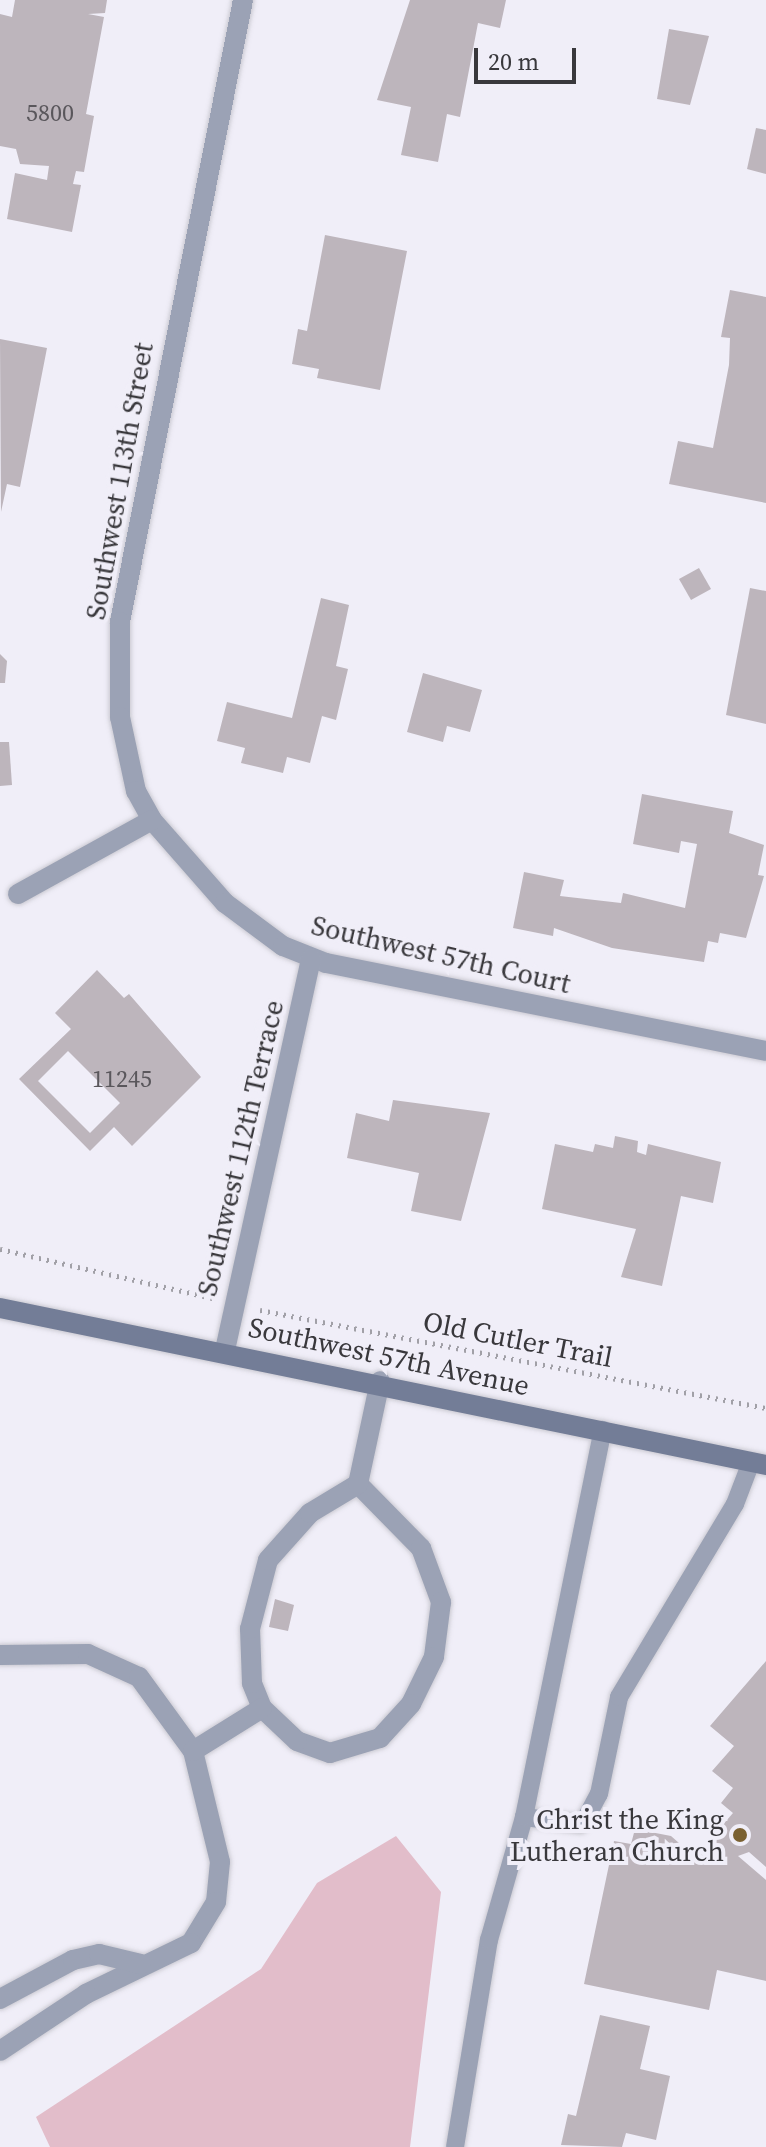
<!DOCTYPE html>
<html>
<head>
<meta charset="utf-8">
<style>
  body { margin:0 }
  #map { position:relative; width:766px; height:2147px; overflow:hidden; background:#f0eef8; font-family:"Source Serif 4",serif }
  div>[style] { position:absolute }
  .green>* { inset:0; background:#e2bdca }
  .building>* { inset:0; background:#bdb5bc }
  .path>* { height:5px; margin-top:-2.5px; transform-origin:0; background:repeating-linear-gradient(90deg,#a1a0a7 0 2px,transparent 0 8px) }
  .roads { filter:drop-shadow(0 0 2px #cbcad2) drop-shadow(0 0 2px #cbcad2) }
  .lane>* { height:18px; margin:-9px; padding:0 9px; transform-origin:9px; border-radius:9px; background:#9ba2b5 }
  .street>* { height:20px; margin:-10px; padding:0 10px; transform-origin:10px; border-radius:10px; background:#9ba2b5 }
  .secondary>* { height:20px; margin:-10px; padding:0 10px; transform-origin:10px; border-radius:10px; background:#737d97 }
  .dots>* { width:22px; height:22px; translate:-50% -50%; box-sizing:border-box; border:4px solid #f0eef8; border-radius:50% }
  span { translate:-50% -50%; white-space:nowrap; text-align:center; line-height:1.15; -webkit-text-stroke:8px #f0eef8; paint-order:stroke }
  .number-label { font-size:24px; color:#5a575c }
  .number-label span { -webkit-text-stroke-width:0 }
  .street-label { font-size:28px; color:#39383c }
  .poi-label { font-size:28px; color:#39383c }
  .right { translate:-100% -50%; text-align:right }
  .scale { position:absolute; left:474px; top:48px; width:102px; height:36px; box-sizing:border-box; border:4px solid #39383c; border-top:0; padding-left:10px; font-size:24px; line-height:28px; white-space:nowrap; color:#39383c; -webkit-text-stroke:6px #f0eef8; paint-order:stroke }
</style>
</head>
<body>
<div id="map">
  <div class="green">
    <i style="clip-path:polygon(396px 1836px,441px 1892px,410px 2147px,50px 2147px,36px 2117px,261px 1969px,317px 1883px)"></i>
  </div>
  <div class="building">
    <i style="clip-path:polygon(15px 0,107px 0,105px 13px,88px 14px,104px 17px,86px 114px,94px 116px,84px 172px,76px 171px,73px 184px,81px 185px,72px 232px,7px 219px,15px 173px,47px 180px,49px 166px,20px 164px,16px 149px,0 146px,0 14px,12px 17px)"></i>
    <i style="clip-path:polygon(410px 0,506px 0,500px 28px,478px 23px,460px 117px,447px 114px,438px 162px,401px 155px,411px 107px,377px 100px)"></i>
    <i style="clip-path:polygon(669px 29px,709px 36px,690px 105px,657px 99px)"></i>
    <i style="clip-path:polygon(756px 128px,766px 130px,766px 174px,747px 169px)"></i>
    <i style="clip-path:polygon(325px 235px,407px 251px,380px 390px,317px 378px,319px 369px,292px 364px,298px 329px,307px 331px)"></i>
    <i style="clip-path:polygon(730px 290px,766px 297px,766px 503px,669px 484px,678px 441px,713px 448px,729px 365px,730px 338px,721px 337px)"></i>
    <i style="clip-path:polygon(0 339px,47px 348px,20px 487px,7px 484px,1px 512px)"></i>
    <i style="clip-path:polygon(699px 568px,711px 589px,691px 600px,679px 579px)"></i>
    <i style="clip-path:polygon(750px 588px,766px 591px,766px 724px,726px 715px)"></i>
    <i style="clip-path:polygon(321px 598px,349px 605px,336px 666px,348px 669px,336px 720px,322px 716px,310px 763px,287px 757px,283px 773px,241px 763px,245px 748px,217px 741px,227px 702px,292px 718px)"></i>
    <i style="clip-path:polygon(0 654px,7px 661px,5px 683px,0 683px)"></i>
    <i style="clip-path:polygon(423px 673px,482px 690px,470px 732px,447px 726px,443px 742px,407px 732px)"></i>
    <i style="clip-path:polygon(0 742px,9px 742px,12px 785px,0 786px)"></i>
    <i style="clip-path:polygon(642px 794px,733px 811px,729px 833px,764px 845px,758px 875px,764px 876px,746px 938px,720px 933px,718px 943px,708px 941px,704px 962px,612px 948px,554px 928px,553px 936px,513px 928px,524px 872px,564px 880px,560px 896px,621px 903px,623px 893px,685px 908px,697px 844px,681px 841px,679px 853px,633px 844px)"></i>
    <i style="clip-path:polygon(evenodd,97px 970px,124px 998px,129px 994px,201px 1077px,132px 1146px,114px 1127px,90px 1151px,19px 1079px,71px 1029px,55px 1013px,97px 970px,68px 1051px,120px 1103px,90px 1133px,38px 1081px,68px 1051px)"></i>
    <i style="clip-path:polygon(393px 1100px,490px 1113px,461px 1221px,411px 1211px,419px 1173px,347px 1158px,356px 1113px,389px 1121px)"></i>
    <i style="clip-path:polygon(615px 1136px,638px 1141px,637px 1152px,646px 1155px,648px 1144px,721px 1162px,713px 1203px,681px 1196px,662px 1286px,621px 1277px,636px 1229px,542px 1209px,555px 1144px,593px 1152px,595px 1144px,613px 1148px)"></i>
    <i style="clip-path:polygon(275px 1599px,294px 1605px,288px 1631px,269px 1627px)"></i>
    <i style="clip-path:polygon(766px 1661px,766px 1867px,749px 1852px,738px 1856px,766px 1880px,766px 1981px,717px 1970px,709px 2010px,584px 1984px,614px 1841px,631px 1844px,635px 1829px,671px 1836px,695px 1857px,733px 1813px,721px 1803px,733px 1788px,712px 1771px,734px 1746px,710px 1726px)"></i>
    <i style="clip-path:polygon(600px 2015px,650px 2026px,640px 2069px,670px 2076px,656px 2140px,626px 2133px,622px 2147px,561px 2145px,568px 2114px,576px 2116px)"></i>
  </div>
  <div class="path">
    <i style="left:0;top:1249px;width:218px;rotate:13deg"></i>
    <i style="left:260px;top:1310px;width:515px;rotate:10.96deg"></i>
  </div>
  <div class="roads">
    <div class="lane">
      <i style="left:524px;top:1817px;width:56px;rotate:7.1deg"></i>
      <i style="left:580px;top:1824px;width:8px;rotate:-45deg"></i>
      <i style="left:586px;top:1818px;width:27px;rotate:-62deg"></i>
      <i style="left:599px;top:1794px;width:99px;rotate:-78.3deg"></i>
      <i style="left:619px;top:1697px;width:225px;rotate:-59deg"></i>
      <i style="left:735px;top:1504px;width:45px;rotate:-69.1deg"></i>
      <i style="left:455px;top:2147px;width:210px;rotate:-80.7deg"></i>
      <i style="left:489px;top:1940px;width:128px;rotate:-74.1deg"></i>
      <i style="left:524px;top:1817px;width:395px;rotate:-78.5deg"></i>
    </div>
    <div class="street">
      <i style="left:243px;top:0;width:634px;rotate:101.19deg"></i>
      <i style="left:120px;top:622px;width:95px;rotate:90deg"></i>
      <i style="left:120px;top:717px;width:76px;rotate:77.8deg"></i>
      <i style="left:136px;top:791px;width:33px;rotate:61deg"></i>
      <i style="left:152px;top:820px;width:111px;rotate:48.7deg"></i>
      <i style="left:225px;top:903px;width:72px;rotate:36.6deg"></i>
      <i style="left:283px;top:946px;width:46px;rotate:21.6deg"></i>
      <i style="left:326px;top:963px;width:449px;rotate:11.3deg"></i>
      <i style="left:18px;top:894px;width:153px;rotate:-28.9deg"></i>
      <i style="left:225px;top:1350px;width:401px;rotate:-77.6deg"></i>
      <i style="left:358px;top:1484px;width:90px;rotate:45.5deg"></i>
      <i style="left:421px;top:1548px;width:58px;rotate:69.7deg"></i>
      <i style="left:441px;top:1602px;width:55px;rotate:97.3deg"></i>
      <i style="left:434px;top:1657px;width:52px;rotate:116.1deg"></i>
      <i style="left:411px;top:1704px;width:46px;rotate:132.4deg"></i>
      <i style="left:380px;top:1738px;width:52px;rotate:163.3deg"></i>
      <i style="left:330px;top:1753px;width:35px;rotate:-160deg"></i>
      <i style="left:297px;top:1741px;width:48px;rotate:-136.7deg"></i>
      <i style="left:262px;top:1708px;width:27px;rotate:-112deg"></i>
      <i style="left:252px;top:1683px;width:54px;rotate:-92.1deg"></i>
      <i style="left:250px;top:1629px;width:71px;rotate:-75.4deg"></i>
      <i style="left:268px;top:1560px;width:63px;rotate:-48.2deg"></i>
      <i style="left:310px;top:1513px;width:56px;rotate:-31.1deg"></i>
      <i style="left:358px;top:1484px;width:105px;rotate:-77.9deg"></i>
      <i style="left:0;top:1655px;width:88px;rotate:-0.7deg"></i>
      <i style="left:88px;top:1654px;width:56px;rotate:24.3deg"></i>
      <i style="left:139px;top:1677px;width:92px;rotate:53.9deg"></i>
      <i style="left:193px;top:1751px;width:114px;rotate:76.3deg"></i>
      <i style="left:220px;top:1862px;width:40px;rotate:95.7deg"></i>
      <i style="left:216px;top:1902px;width:48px;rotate:121.4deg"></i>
      <i style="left:191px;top:1943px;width:117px;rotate:154.1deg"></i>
      <i style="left:86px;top:1994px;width:103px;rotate:146.5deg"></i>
      <i style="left:193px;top:1751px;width:81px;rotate:-31.9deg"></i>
      <i style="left:0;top:1999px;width:83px;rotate:-28.1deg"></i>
      <i style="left:73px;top:1960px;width:27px;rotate:-13deg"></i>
      <i style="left:99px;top:1954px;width:43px;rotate:13.4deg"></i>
    </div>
    <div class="secondary">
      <i style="left:0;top:1308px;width:782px;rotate:11.58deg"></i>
    </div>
  </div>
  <div class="dots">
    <i style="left:740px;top:1835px;background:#7a6132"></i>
  </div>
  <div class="number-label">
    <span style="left:50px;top:113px">5800</span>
    <span style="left:122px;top:1079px">11245</span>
  </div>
  <div class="street-label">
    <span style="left:119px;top:481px;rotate:-80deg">Southwest 113th Street</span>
    <span style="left:441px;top:954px;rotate:13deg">Southwest 57th Court</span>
    <span style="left:240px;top:1148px;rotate:-77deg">Southwest 112th Terrace</span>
    <span style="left:518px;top:1339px;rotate:11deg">Old Cutler Trail</span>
    <span style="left:389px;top:1356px;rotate:12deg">Southwest 57th Avenue</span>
  </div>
  <div class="poi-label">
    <span class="right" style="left:724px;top:1835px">Christ the King<br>Lutheran Church</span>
  </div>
  <div class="scale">20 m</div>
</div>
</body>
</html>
